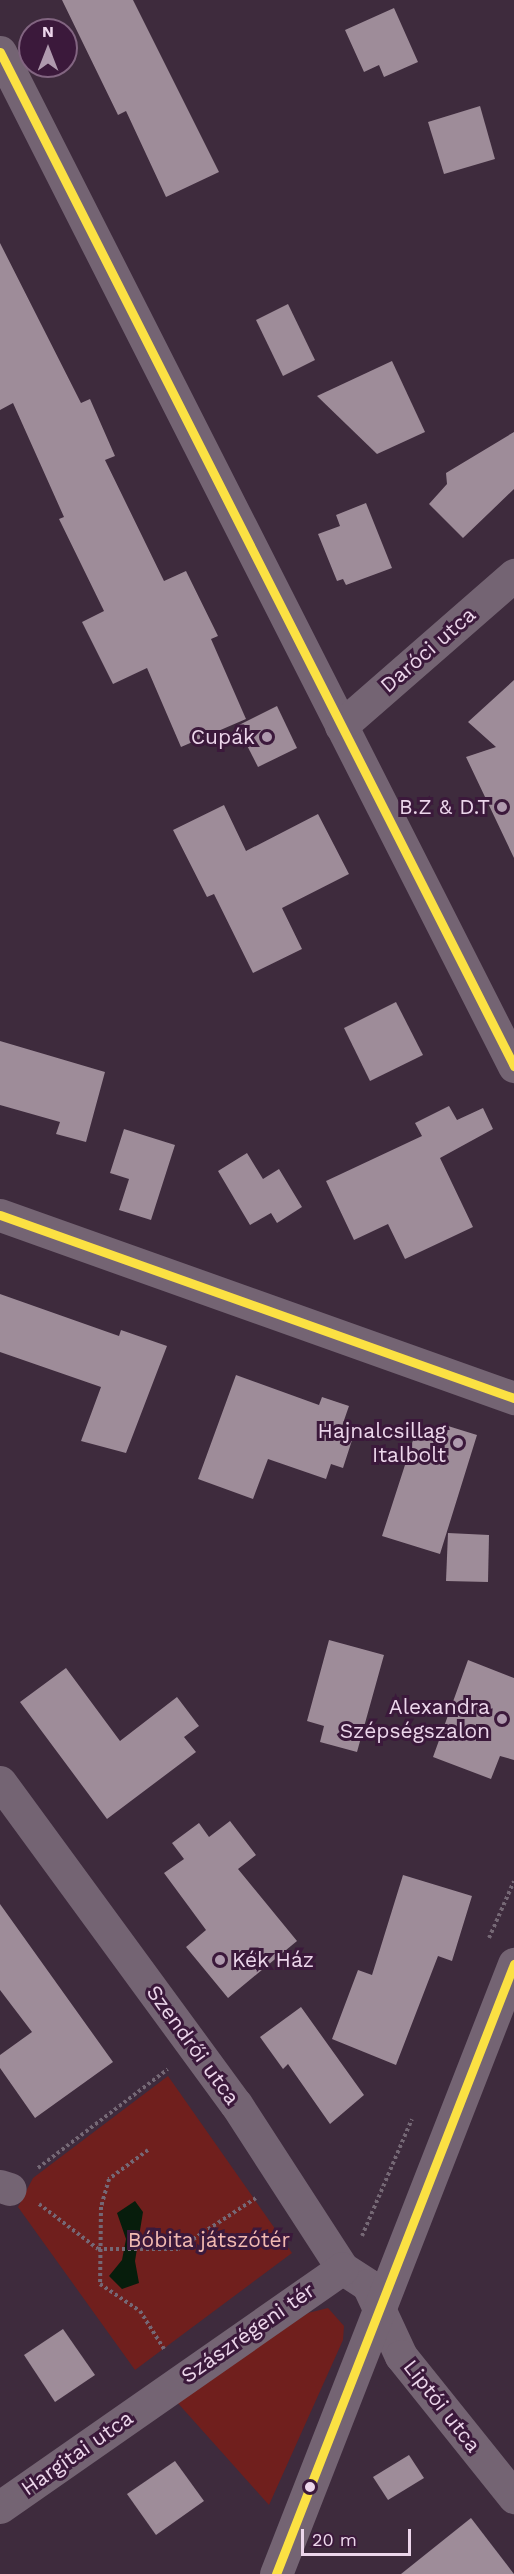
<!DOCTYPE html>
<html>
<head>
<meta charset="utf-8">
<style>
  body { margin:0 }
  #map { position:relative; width:514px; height:2574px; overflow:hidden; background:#3e2b3d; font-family:"Work Sans",sans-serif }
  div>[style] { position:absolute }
  .green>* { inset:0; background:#701f1d }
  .water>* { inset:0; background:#071d0c }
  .building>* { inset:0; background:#9e8c99 }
  .path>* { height:4px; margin-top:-2px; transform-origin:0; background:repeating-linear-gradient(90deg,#756875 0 3px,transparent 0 6px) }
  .minor>* { height:33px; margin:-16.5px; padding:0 16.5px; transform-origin:16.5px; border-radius:16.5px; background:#746473 }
  .bus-1>* { height:9px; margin:-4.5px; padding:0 4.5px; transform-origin:4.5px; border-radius:4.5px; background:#fbe143 }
  .dots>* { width:16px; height:16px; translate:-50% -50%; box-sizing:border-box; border:3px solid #3b193b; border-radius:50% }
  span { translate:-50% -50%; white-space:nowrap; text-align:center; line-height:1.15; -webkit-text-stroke:6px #3b193b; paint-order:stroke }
  .street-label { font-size:21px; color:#ecd6eb }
  .poi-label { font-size:21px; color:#ecd6eb }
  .right { translate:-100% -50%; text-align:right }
  .left { translate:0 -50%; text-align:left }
  .park-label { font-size:21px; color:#f2bab2 }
  .north { position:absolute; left:18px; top:18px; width:60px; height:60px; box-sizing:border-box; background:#3b193b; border:2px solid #826581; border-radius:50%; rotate:0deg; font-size:16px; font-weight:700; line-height:24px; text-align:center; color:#ecd6eb }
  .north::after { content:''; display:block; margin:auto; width:21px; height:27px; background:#af9aae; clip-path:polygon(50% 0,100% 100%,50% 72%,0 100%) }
  .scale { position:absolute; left:301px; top:2529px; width:110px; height:27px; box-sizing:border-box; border:3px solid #ecd6eb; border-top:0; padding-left:8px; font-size:18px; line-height:21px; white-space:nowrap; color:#ecd6eb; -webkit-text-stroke:4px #3b193b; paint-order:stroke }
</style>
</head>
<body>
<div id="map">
  <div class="green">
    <i style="clip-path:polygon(168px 2076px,292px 2253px,135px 2370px,18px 2207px,33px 2178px)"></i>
    <i style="clip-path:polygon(328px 2308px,344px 2326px,343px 2340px,269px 2505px,176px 2401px,308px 2313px)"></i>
  </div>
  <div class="water">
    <i style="clip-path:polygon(135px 2201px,143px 2212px,135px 2261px,139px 2283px,122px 2289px,109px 2276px,122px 2260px,126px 2239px,117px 2213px)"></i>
  </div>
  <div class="building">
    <i style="clip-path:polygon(62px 0,133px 0,219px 172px,166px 197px,126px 111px,118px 115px)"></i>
    <i style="clip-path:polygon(394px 8px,418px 62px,384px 77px,379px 65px,364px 72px,345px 30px)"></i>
    <i style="clip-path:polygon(480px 106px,495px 159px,444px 174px,428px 122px)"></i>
    <i style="clip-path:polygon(0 243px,81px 403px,90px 399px,115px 456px,105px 460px,164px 581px,186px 571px,218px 636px,211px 639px,246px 719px,181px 747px,147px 668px,113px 684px,82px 622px,104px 611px,59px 519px,64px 517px,13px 403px,0 410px)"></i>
    <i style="clip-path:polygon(288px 304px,315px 360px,283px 376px,256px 320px)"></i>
    <i style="clip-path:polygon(392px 361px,425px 432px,377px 454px,317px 396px)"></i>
    <i style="clip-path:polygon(514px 432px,514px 489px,463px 538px,429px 504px,447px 484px,446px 473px)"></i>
    <i style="clip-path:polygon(366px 503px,392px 568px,346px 585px,343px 579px,337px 581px,318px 534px,340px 526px,336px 515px)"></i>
    <i style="clip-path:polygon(514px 680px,514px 858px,466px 757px,496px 747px,468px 722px)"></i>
    <i style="clip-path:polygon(277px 706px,297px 748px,258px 767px,237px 726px)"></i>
    <i style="clip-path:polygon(224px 805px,246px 851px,318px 814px,349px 874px,282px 908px,302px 949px,253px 973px,214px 894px,207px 897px,173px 830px)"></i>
    <i style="clip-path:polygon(396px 1002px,423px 1055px,370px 1081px,344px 1028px)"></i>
    <i style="clip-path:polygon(0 1041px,105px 1072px,86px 1142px,56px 1134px,60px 1122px,0 1105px)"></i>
    <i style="clip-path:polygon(449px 1106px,457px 1120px,483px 1108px,493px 1129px,440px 1158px,473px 1227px,405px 1259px,388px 1224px,354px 1240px,326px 1181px,422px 1136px,415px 1123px)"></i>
    <i style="clip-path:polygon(124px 1129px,175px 1145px,151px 1220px,119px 1210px,129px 1179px,110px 1173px)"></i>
    <i style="clip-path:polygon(247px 1153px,263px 1179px,279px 1169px,302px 1207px,277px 1223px,271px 1213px,250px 1225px,218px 1171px)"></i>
    <i style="clip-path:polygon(0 1294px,119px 1336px,121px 1330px,167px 1346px,126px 1453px,81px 1441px,101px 1387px,0 1352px)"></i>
    <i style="clip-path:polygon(236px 1375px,319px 1405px,322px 1397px,349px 1406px,341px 1429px,354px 1434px,343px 1468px,331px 1464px,326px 1479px,268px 1459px,253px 1499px,198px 1479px)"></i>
    <i style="clip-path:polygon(448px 1426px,477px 1435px,440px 1554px,382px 1536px,415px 1434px,442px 1443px)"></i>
    <i style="clip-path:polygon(448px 1533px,489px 1535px,488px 1582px,446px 1581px)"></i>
    <i style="clip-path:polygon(329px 1640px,384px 1655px,357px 1752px,320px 1742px,324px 1726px,307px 1721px)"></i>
    <i style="clip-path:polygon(468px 1660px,514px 1678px,514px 1760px,500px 1756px,491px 1779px,433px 1757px)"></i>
    <i style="clip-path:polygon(66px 1668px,120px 1741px,177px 1697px,199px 1726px,184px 1737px,196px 1752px,107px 1819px,20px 1702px)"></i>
    <i style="clip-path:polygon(230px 1821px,256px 1855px,238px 1869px,297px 1941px,228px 1998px,186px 1947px,206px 1930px,164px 1873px,184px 1859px,172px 1843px,199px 1823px,209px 1837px)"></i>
    <i style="clip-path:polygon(403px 1875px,472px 1896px,452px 1961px,438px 1956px,396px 2065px,332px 2039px,358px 1970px,372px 1975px)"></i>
    <i style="clip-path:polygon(0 1904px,113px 2062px,35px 2118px,0 2068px,0 2055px,32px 2032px,0 1990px)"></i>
    <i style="clip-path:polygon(301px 2007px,364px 2095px,330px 2124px,288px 2064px,283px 2069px,260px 2037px)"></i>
    <i style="clip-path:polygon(63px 2329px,95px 2375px,55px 2402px,24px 2355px)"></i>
    <i style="clip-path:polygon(409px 2455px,424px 2478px,388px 2500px,373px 2477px)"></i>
    <i style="clip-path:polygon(175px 2461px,204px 2501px,156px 2535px,127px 2494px)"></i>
    <i style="clip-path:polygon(471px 2518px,514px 2574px,401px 2574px)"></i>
  </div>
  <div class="path">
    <i style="left:489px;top:1938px;width:62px;rotate:-66.3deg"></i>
    <i style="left:148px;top:2150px;width:49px;rotate:143.4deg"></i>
    <i style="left:109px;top:2179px;width:29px;rotate:106deg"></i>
    <i style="left:101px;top:2207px;width:77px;rotate:90.7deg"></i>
    <i style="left:100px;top:2284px;width:48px;rotate:34deg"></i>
    <i style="left:140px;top:2311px;width:45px;rotate:57.7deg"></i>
    <i style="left:38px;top:2168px;width:163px;rotate:-37.3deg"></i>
    <i style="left:39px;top:2204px;width:74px;rotate:37.3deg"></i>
    <i style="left:98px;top:2249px;width:80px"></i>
    <i style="left:178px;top:2249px;width:93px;rotate:-33.2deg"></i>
    <i style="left:362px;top:2236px;width:127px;rotate:-66.9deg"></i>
  </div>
  <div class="minor">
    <i style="left:0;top:52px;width:1137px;rotate:63.12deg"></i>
    <i style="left:341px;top:726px;width:230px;rotate:-41.1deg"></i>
    <i style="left:0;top:1215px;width:546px;rotate:19.6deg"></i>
    <i style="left:0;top:1782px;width:399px;rotate:53.8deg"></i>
    <i style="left:236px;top:2104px;width:195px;rotate:57.1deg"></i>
    <i style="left:342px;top:2268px;width:31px;rotate:33deg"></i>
    <i style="left:368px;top:2285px;width:78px;rotate:65.1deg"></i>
    <i style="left:401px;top:2356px;width:181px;rotate:51.3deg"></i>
    <i style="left:0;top:2186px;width:10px;rotate:17deg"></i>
    <i style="left:0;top:2507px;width:417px;rotate:-34.9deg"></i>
    <i style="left:276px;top:2574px;width:655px;rotate:-68.69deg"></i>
  </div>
  <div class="bus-1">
    <i style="left:0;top:52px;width:1137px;rotate:63.12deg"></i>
    <i style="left:0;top:1215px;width:546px;rotate:19.6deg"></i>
    <i style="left:276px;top:2574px;width:655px;rotate:-68.69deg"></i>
  </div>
  <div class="dots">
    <i style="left:267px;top:737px;background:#af9aae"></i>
    <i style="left:502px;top:807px;background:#af9aae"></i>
    <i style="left:458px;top:1443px;background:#af9aae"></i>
    <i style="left:502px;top:1719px;background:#af9aae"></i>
    <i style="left:220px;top:1960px;background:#af9aae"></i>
    <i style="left:310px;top:2487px;background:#ecd6eb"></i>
  </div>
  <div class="street-label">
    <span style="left:428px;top:650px;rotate:-41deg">Daróci utca</span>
    <span style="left:193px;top:2045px;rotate:54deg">Szendrői utca</span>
    <span style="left:248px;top:2333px;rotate:-35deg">Szászrégeni tér</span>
    <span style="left:442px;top:2406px;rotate:52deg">Liptói utca</span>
    <span style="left:77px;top:2453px;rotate:-35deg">Hargitai utca</span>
  </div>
  <div class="poi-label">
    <span class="right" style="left:255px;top:737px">Cupák</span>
    <span class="right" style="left:490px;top:807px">B.Z &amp; D.T</span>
    <span class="right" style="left:446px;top:1443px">Hajnalcsillag<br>Italbolt</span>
    <span class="right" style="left:490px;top:1719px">Alexandra<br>Szépségszalon</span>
    <span class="left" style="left:232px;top:1960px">Kék Ház</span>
  </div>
  <div class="park-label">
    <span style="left:209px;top:2240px">Bóbita játszótér</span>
  </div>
  <div class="north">N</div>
  <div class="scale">20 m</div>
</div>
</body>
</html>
